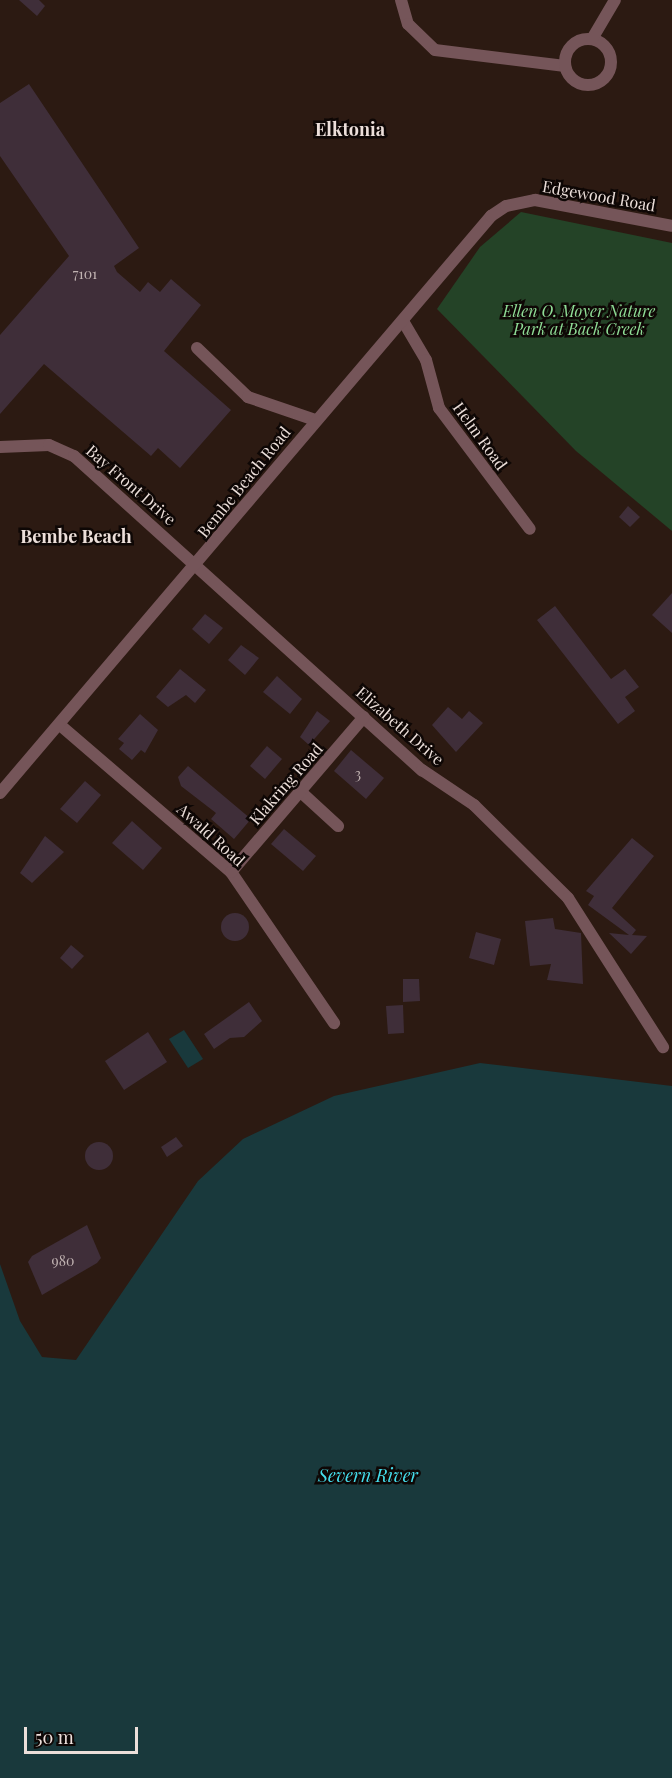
<!DOCTYPE html>
<html>
<head>
<meta charset="utf-8">
<style>
  body { margin:0 }
  #map { position:relative; width:672px; height:1778px; overflow:hidden; background:#2c1a12; font-family:"Playfair Display",serif }
  div>[style] { position:absolute }
  .green>* { inset:0; background:#244327 }
  .water>* { inset:0; background:#19393c }
  .building>* { inset:0; background:#3f2e39 }
  .round { border-radius:50% }
  .minor>* { height:12px; margin:-6px; padding:0 6px; transform-origin:6px; border-radius:6px; background:#755559 }
  .minor>.ring { margin:-6px; padding:0; box-sizing:content-box; background:none; border:12px solid #755559; border-radius:50% }
  span { translate:-50% -50%; white-space:nowrap; text-align:center; line-height:1.15; -webkit-text-stroke:5px #0e0705; paint-order:stroke }
  .number-label { font-size:14px; color:#c1b3b2 }
  .number-label span { -webkit-text-stroke-width:0 }
  .street-label { font-size:16px; color:#ecdfda }
  .park-label { font-size:16px; color:#8fdd96; font-style:italic }
  .neighbourhood-label { font-size:18px; color:#ecdfda; font-weight:700 }
  .water-label { font-size:18px; color:#45ddec; font-style:italic }
  .scale { position:absolute; left:24px; top:1727px; width:114px; height:27px; box-sizing:border-box; border:3px solid #ecdfda; border-top:0; padding-left:8px; font-size:18px; line-height:21px; white-space:nowrap; color:#ecdfda; -webkit-text-stroke:4px #0e0705; paint-order:stroke }
</style>
</head>
<body>
<div id="map">
  <div class="green">
    <i style="clip-path:polygon(521px 212px,672px 243px,672px 531px,576px 451px,437px 309px,480px 247px)"></i>
  </div>
  <div class="water">
    <i style="clip-path:polygon(184px 1030px,203px 1059px,188px 1068px,169px 1039px)"></i>
    <i style="clip-path:polygon(480px 1063px,672px 1086px,672px 1778px,0 1778px,0 1264px,20px 1321px,42px 1357px,76px 1360px,198px 1181px,243px 1139px,334px 1096px)"></i>
  </div>
  <div class="building">
    <i style="clip-path:polygon(19px 0,39px 0,45px 6px,37px 16px)"></i>
    <i style="clip-path:polygon(29px 84px,139px 248px,114px 266px,117px 272px,140px 292px,148px 282px,160px 292px,171px 279px,201px 305px,164px 351px,231px 410px,180px 468px,158px 448px,151px 456px,44px 364px,0 414px,0 335px,69px 256px,0 156px,0 103px)"></i>
    <i style="clip-path:polygon(628px 506px,640px 517px,630px 527px,619px 517px)"></i>
    <i style="clip-path:polygon(672px 593px,672px 633px,652px 615px)"></i>
    <i style="clip-path:polygon(555px 606px,611px 679px,625px 669px,639px 687px,625px 697px,635px 711px,618px 724px,537px 620px)"></i>
    <i style="clip-path:polygon(205px 614px,223px 628px,209px 644px,192px 629px)"></i>
    <i style="clip-path:polygon(241px 645px,259px 658px,245px 675px,228px 660px)"></i>
    <i style="clip-path:polygon(180px 669px,206px 690px,195px 703px,186px 695px,168px 707px,156px 697px)"></i>
    <i style="clip-path:polygon(277px 676px,302px 699px,290px 714px,263px 692px)"></i>
    <i style="clip-path:polygon(448px 707px,462px 719px,469px 711px,483px 723px,456px 752px,432px 725px)"></i>
    <i style="clip-path:polygon(317px 711px,330px 721px,309px 745px,300px 737px)"></i>
    <i style="clip-path:polygon(140px 714px,158px 730px,145px 753px,141px 750px,132px 760px,119px 749px,124px 743px,118px 739px)"></i>
    <i style="clip-path:polygon(267px 746px,282px 759px,265px 779px,250px 766px)"></i>
    <i style="clip-path:polygon(351px 750px,384px 778px,366px 799px,334px 771px)"></i>
    <i style="clip-path:polygon(188px 766px,251px 819px,234px 839px,211px 819px,216px 813px,181px 786px,178px 777px)"></i>
    <i style="clip-path:polygon(85px 781px,101px 795px,77px 823px,60px 809px)"></i>
    <i style="clip-path:polygon(132px 821px,162px 848px,143px 870px,112px 843px)"></i>
    <i style="clip-path:polygon(284px 829px,316px 856px,303px 871px,271px 844px)"></i>
    <i style="clip-path:polygon(45px 836px,64px 852px,32px 883px,20px 873px)"></i>
    <i style="clip-path:polygon(632px 838px,654px 856px,612px 908px,636px 930px,632px 935px,647px 936px,631px 954px,609px 933px,629px 935px,588px 905px,594px 896px,586px 891px)"></i>
    <i class="round" style="left:221px;top:913px;width:28px;height:28px"></i>
    <i style="clip-path:polygon(553px 918px,555px 929px,581px 933px,583px 984px,547px 980px,551px 964px,530px 966px,525px 921px)"></i>
    <i style="clip-path:polygon(476px 932px,501px 939px,494px 965px,469px 958px)"></i>
    <i style="clip-path:polygon(71px 945px,84px 956px,72px 969px,60px 958px)"></i>
    <i style="clip-path:polygon(403px 979px,419px 979px,420px 1001px,403px 1002px)"></i>
    <i style="clip-path:polygon(249px 1002px,262px 1021px,244px 1037px,230px 1038px,214px 1049px,204px 1034px)"></i>
    <i style="clip-path:polygon(403px 1005px,404px 1033px,388px 1034px,386px 1006px)"></i>
    <i style="clip-path:polygon(148px 1032px,167px 1062px,124px 1090px,105px 1061px)"></i>
    <i style="clip-path:polygon(176px 1137px,183px 1146px,167px 1157px,161px 1147px)"></i>
    <i class="round" style="left:85px;top:1142px;width:28px;height:28px"></i>
    <i style="clip-path:polygon(87px 1225px,101px 1258px,97px 1263px,42px 1295px,28px 1262px,32px 1256px)"></i>
  </div>
  <div class="minor">
    <i style="left:401px;top:0;width:25px;rotate:74deg"></i>
    <i style="left:408px;top:24px;width:37px;rotate:44deg"></i>
    <i style="left:435px;top:50px;width:131px;rotate:7deg"></i>
    <i class="ring" style="left:565px;top:39px;width:34px;height:34px"></i>
    <i style="left:592px;top:39px;width:45px;rotate:-59.5deg"></i>
    <i style="left:403px;top:321px;width:45px;rotate:59.5deg"></i>
    <i style="left:426px;top:360px;width:50px;rotate:74.8deg"></i>
    <i style="left:439px;top:408px;width:151px;rotate:53.1deg"></i>
    <i style="left:197px;top:348px;width:71px;rotate:43.9deg"></i>
    <i style="left:248px;top:397px;width:71px;rotate:18.9deg"></i>
    <i style="left:0;top:447px;width:49px;rotate:-2.3deg"></i>
    <i style="left:49px;top:445px;width:27px;rotate:24deg"></i>
    <i style="left:74px;top:456px;width:469px;rotate:42.1deg"></i>
    <i style="left:422px;top:770px;width:63px;rotate:33.9deg"></i>
    <i style="left:474px;top:805px;width:132px;rotate:44.7deg"></i>
    <i style="left:568px;top:898px;width:177px;rotate:57.5deg"></i>
    <i style="left:60px;top:725px;width:225px;rotate:40.7deg"></i>
    <i style="left:231px;top:872px;width:183px;rotate:55.7deg"></i>
    <i style="left:0;top:793px;width:758px;rotate:-49.6deg"></i>
    <i style="left:491px;top:216px;width:18px;rotate:-34deg"></i>
    <i style="left:506px;top:206px;width:30px;rotate:-12deg"></i>
    <i style="left:535px;top:200px;width:139px;rotate:10.7deg"></i>
    <i style="left:302px;top:793px;width:49px;rotate:42.5deg"></i>
    <i style="left:231px;top:872px;width:204px;rotate:-49.4deg"></i>
  </div>
  <div class="number-label">
    <span style="left:85px;top:274px">7101</span>
    <span style="left:358px;top:774px">3</span>
    <span style="left:63px;top:1261px">980</span>
  </div>
  <div class="street-label">
    <span style="left:599px;top:196px;rotate:10deg">Edgewood Road</span>
    <span style="left:480px;top:436px;rotate:54deg">Helm Road</span>
    <span style="left:244px;top:482px;rotate:-51deg">Bembe Beach Road</span>
    <span style="left:131px;top:485px;rotate:41deg">Bay Front Drive</span>
    <span style="left:400px;top:726px;rotate:41deg">Elizabeth Drive</span>
    <span style="left:286px;top:784px;rotate:-49deg">Klakring Road</span>
    <span style="left:211px;top:835px;rotate:42deg">Awald Road</span>
  </div>
  <div class="park-label">
    <span style="left:579px;top:320px">Ellen O. Moyer Nature<br>Park at Back Creek</span>
  </div>
  <div class="neighbourhood-label">
    <span style="left:350px;top:129px">Elktonia</span>
    <span style="left:76px;top:536px">Bembe Beach</span>
  </div>
  <div class="water-label">
    <span style="left:368px;top:1475px">Severn River</span>
  </div>
  <div class="scale">50 m</div>
</div>
</body>
</html>
